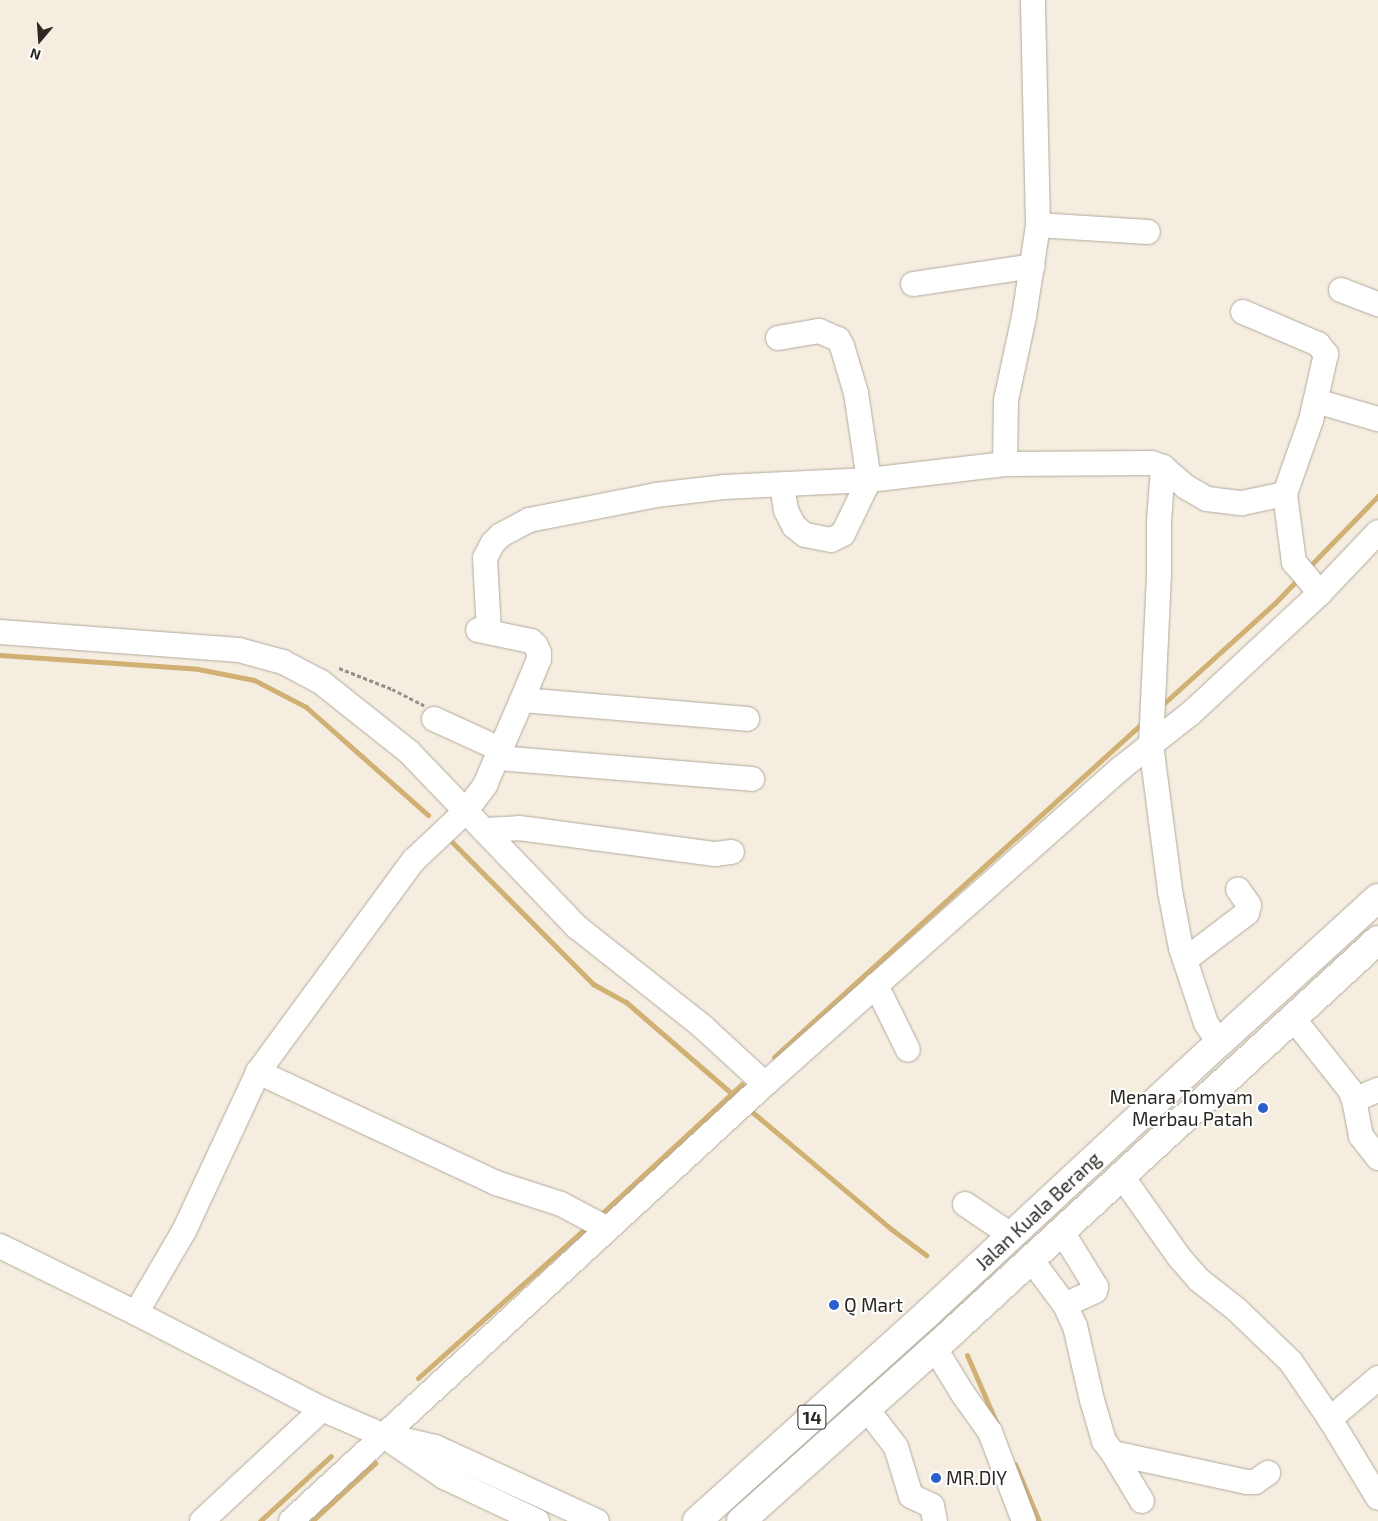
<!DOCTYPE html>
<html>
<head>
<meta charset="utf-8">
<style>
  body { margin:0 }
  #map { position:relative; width:1378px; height:1521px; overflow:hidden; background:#f5eddf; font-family:"Exo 2",sans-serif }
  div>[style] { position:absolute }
  .stream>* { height:5px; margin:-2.5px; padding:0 2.5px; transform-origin:2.5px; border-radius:2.5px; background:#d1b073 }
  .path>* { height:3px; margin-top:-1.5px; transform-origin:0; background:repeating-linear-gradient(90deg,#969086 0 4px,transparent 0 6.5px) }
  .roads { filter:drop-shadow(0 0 1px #b1a99c) drop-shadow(0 0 1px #b1a99c) }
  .minor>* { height:24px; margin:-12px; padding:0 12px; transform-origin:12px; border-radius:12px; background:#fff }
  .highway>* { height:28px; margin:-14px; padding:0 14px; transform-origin:14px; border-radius:14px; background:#fff }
  .dots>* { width:14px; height:14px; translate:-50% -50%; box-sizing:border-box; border:2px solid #fff; border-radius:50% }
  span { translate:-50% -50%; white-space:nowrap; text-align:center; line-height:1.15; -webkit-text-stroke:4px #fff; paint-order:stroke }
  .shield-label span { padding:1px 4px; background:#fff; border:1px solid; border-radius:4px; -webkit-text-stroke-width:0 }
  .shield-label { font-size:18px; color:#2b2823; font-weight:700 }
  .poi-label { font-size:19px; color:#2b2823 }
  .right { translate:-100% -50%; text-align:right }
  .left { translate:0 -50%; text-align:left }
  .street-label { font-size:19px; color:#2b2823 }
  .north { position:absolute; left:15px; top:15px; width:50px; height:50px; -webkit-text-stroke:4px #fff; paint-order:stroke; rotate:198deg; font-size:14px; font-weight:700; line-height:20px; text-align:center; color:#2b2823 }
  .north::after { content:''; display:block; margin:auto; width:18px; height:22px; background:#2b2823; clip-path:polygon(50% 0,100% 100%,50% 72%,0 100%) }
</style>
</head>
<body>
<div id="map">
  <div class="stream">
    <i style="left:1307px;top:569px;width:102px;rotate:-45.8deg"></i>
    <i style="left:0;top:655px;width:198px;rotate:4deg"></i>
    <i style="left:198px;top:669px;width:57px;rotate:11.1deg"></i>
    <i style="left:254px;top:680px;width:59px;rotate:27.4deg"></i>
    <i style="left:306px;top:707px;width:163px;rotate:41.5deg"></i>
    <i style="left:1161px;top:706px;width:154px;rotate:-42.1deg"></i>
    <i style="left:1275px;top:603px;width:36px;rotate:-46deg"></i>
    <i style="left:451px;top:841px;width:202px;rotate:45.2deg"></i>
    <i style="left:593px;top:984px;width:38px;rotate:29deg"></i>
    <i style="left:626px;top:1002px;width:139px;rotate:40.9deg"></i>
    <i style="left:774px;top:1057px;width:500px;rotate:-42.2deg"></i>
    <i style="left:751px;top:1111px;width:183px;rotate:40.1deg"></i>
    <i style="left:891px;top:1229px;width:44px;rotate:36.6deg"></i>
    <i style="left:600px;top:1215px;width:193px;rotate:-42.7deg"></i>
    <i style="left:967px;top:1355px;width:75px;rotate:66.5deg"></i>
    <i style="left:418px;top:1378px;width:227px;rotate:-41.8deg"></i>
    <i style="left:1015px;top:1464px;width:62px;rotate:67.2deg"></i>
    <i style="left:260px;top:1521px;width:96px;rotate:-42.5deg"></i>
    <i style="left:312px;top:1521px;width:86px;rotate:-42.6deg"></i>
  </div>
  <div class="path">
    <i style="left:339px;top:668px;width:57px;rotate:21.6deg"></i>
    <i style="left:392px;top:689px;width:36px;rotate:27deg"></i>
  </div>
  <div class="roads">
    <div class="minor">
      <i style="left:1038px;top:225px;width:110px;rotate:3.6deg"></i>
      <i style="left:913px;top:284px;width:121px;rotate:-8.5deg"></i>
      <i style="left:1341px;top:290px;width:40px;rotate:21deg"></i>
      <i style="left:1243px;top:312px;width:82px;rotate:23.1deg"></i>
      <i style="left:1318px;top:344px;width:13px;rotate:51deg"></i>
      <i style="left:1326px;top:354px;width:68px;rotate:102.8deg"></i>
      <i style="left:1311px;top:420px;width:78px;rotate:109.4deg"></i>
      <i style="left:778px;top:338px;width:42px;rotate:-9.7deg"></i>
      <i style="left:819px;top:331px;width:21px;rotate:23deg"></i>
      <i style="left:838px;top:339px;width:8px;rotate:60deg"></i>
      <i style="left:842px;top:346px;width:49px;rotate:73.4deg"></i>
      <i style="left:856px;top:393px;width:88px;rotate:81.5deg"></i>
      <i style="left:869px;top:480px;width:60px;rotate:115.7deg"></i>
      <i style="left:843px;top:534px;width:13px;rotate:153deg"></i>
      <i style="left:831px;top:540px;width:26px;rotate:-169deg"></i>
      <i style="left:805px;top:535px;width:14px;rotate:-141deg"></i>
      <i style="left:794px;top:526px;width:18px;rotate:-117deg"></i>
      <i style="left:786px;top:510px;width:24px;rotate:-99deg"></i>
      <i style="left:1316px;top:401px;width:65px;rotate:16.2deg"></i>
      <i style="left:1005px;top:464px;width:64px;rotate:-89.1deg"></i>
      <i style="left:1006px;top:400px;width:85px;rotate:-77.8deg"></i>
      <i style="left:1024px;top:317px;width:93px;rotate:-81.3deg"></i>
      <i style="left:1038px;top:225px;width:225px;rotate:-91.3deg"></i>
      <i style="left:1163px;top:467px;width:54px;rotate:94.2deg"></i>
      <i style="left:1159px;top:521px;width:54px;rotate:90deg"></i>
      <i style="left:1159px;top:575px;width:169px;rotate:92.7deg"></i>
      <i style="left:1151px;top:744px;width:148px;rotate:82.6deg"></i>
      <i style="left:1170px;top:891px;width:58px;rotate:79.1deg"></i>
      <i style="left:1181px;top:948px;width:79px;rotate:71.6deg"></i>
      <i style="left:1206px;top:1023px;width:24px;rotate:57deg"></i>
      <i style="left:0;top:632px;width:240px;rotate:4.3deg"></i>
      <i style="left:239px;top:650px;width:46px;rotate:15.3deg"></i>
      <i style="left:283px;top:662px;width:43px;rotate:27.8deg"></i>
      <i style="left:321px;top:682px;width:112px;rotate:38.5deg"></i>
      <i style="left:409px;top:752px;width:243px;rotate:46.2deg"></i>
      <i style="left:577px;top:927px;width:161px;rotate:38.4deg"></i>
      <i style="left:703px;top:1027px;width:84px;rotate:42.6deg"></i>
      <i style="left:489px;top:632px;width:74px;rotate:-93.1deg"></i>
      <i style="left:485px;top:558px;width:17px;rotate:-62deg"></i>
      <i style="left:493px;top:543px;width:11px;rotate:-45deg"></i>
      <i style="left:501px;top:535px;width:32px;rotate:-28deg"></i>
      <i style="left:529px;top:520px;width:129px;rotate:-11.1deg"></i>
      <i style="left:656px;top:495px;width:68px;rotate:-6.7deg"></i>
      <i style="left:724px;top:487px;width:145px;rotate:-2.8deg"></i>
      <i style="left:869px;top:480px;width:137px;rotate:-6.7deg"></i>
      <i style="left:1005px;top:464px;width:146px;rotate:-0.4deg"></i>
      <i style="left:1151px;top:463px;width:13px;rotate:18deg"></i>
      <i style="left:1163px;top:467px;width:30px;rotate:41deg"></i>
      <i style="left:1186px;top:487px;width:24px;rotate:30deg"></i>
      <i style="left:1207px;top:499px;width:35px;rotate:7deg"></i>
      <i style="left:1242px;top:503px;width:44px;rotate:-11.8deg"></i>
      <i style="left:1285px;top:494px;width:69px;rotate:82.5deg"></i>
      <i style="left:1294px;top:562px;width:40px;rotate:50deg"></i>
      <i style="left:522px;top:700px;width:226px;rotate:4.8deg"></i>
      <i style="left:434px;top:719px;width:75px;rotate:24.5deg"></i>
      <i style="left:498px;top:758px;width:255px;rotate:4.7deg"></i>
      <i style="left:484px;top:830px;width:35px;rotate:-3deg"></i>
      <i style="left:519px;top:828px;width:198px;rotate:7.6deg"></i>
      <i style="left:715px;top:854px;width:17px;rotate:-7deg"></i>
      <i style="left:1185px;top:960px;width:78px;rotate:-37.2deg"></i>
      <i style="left:1247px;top:913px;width:8px;rotate:-76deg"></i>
      <i style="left:1249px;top:905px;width:19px;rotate:-125deg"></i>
      <i style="left:876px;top:985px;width:72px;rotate:63.8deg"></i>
      <i style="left:1292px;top:1017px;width:93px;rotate:51.5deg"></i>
      <i style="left:1350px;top:1090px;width:11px;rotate:68deg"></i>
      <i style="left:1354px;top:1100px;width:37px;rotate:79deg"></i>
      <i style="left:1361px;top:1136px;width:28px;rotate:52deg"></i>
      <i style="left:258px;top:1072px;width:263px;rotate:25deg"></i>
      <i style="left:496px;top:1183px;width:68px;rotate:17.9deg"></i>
      <i style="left:561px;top:1204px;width:53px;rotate:28deg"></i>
      <i style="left:1354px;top:1100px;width:26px;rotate:-23deg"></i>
      <i style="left:1121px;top:1175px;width:100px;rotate:54.7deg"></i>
      <i style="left:1179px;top:1257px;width:30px;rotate:49deg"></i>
      <i style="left:1199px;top:1280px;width:47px;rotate:38.1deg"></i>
      <i style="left:1236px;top:1309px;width:76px;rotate:43.9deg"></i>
      <i style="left:1291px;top:1362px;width:69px;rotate:55.6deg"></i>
      <i style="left:1330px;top:1419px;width:92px;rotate:58.7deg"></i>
      <i style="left:965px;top:1204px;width:57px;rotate:34.2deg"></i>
      <i style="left:1061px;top:1230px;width:67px;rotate:58.4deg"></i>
      <i style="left:1096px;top:1287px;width:4px;rotate:104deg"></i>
      <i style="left:1095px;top:1291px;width:33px;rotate:155deg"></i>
      <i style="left:0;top:1246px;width:152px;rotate:26.2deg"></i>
      <i style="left:136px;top:1313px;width:209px;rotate:27.3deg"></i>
      <i style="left:322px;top:1409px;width:68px;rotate:23.5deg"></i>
      <i style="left:384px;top:1436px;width:73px;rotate:34.3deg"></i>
      <i style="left:444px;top:1477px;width:103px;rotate:25.3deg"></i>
      <i style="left:1030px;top:1258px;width:59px;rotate:53.3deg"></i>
      <i style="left:1065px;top:1305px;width:23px;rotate:65deg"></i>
      <i style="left:1075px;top:1326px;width:76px;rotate:77.1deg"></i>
      <i style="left:1092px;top:1400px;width:43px;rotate:73.7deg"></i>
      <i style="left:1104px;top:1441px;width:15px;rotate:53deg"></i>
      <i style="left:1113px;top:1453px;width:137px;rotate:12.2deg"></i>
      <i style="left:1247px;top:1482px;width:8px"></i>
      <i style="left:1255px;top:1482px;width:16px;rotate:-35deg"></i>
      <i style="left:136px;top:1313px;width:95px;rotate:-59.7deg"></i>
      <i style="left:184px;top:1231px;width:175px;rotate:-65deg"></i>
      <i style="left:258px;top:1072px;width:263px;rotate:-53.7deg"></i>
      <i style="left:414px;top:860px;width:70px;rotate:-43.3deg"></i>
      <i style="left:465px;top:812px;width:34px;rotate:-53deg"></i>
      <i style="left:485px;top:785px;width:93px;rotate:-66.5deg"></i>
      <i style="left:522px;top:700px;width:44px;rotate:-67.5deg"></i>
      <i style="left:539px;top:659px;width:6px;rotate:-90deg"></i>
      <i style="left:539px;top:653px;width:8px;rotate:-113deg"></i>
      <i style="left:536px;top:646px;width:7px;rotate:-135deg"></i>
      <i style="left:531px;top:641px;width:54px;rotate:-168.3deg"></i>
      <i style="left:934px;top:1347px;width:55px;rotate:58.3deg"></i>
      <i style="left:963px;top:1394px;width:47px;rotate:54.6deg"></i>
      <i style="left:990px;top:1432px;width:95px;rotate:69.1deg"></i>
      <i style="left:866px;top:1408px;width:49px;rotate:52.4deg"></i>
      <i style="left:896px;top:1447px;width:51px;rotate:73deg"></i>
      <i style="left:911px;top:1496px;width:23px;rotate:25deg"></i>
      <i style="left:932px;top:1506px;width:15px;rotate:79deg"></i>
      <i style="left:1330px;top:1419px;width:63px;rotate:-40.5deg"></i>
      <i style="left:396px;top:1438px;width:40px;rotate:13deg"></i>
      <i style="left:435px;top:1447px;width:178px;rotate:24.6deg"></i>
      <i style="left:1113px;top:1453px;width:56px;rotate:58.9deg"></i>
      <i style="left:202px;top:1521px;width:164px;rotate:-43deg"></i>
      <i style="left:291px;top:1521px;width:645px;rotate:-42.67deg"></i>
      <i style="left:765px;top:1084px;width:475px;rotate:-41.6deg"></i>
      <i style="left:1120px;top:769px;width:89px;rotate:-38.2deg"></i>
      <i style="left:1190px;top:714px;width:178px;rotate:-42.9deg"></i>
      <i style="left:1320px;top:593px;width:84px;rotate:-46.4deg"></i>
    </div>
    <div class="highway">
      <i style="left:697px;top:1521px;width:311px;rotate:-42deg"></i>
      <i style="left:928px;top:1313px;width:397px;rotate:-42.9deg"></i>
      <i style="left:1219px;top:1043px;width:215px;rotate:-42.4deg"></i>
      <i style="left:741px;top:1521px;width:279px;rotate:-41.8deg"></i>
      <i style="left:949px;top:1335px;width:583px;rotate:-42.64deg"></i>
    </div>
  </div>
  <div class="dots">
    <i style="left:1263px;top:1108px;background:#2a5fcd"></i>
    <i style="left:834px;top:1305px;background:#2a5fcd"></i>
    <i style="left:936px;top:1478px;background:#2a5fcd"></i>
  </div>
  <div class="shield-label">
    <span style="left:812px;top:1417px">14</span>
  </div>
  <div class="poi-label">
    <span class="right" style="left:1253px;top:1108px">Menara Tomyam<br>Merbau Patah</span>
    <span class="left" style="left:844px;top:1305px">Q Mart</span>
    <span class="left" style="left:946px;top:1478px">MR.DIY</span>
  </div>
  <div class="street-label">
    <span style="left:1038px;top:1211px;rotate:-43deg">Jalan Kuala Berang</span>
  </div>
  <div class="north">N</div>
</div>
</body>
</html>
